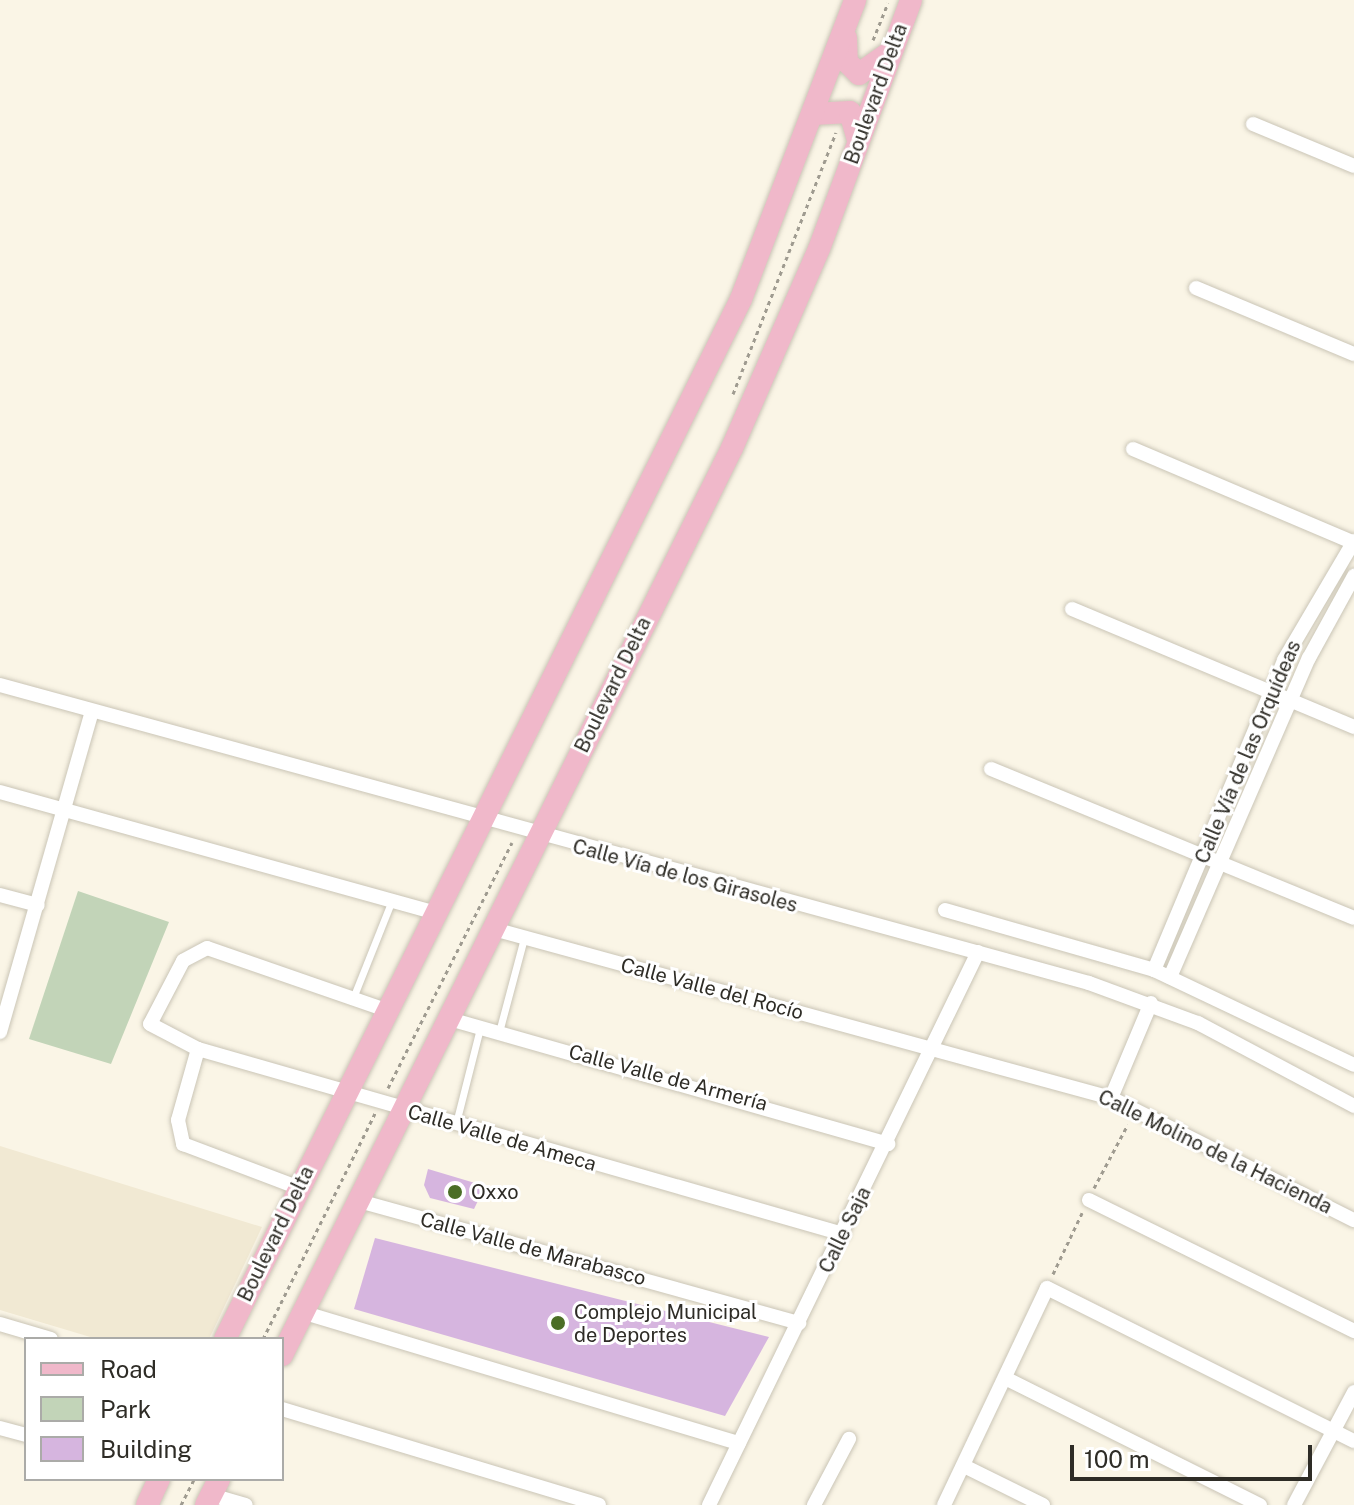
<!DOCTYPE html>
<html>
<head>
<meta charset="utf-8">
<style>
  body { margin:0 }
  #map { position:relative; width:1354px; height:1505px; overflow:hidden; background:#faf5e6; font-family:"Public Sans",sans-serif }
  div>[style] { position:absolute }
  .built>* { inset:0; background:#f1e9d3 }
  .green>* { inset:0; background:#c2d4b8 }
  .building>* { inset:0; background:#d6b5df }
  .path>* { height:3px; margin-top:-1.5px; transform-origin:0; background:repeating-linear-gradient(90deg,#9f9b90 0 4px,transparent 0 8px) }
  .roads { filter:drop-shadow(0 0 2px #cac5b6) drop-shadow(0 0 2px #cac5b6) }
  .service>* { height:7px; margin:-3.5px; padding:0 3.5px; transform-origin:3.5px; border-radius:3.5px; background:#fff }
  .minor>* { height:14px; margin:-7px; padding:0 7px; transform-origin:7px; border-radius:7px; background:#fff }
  .primary>* { height:22px; margin:-11px; padding:0 11px; transform-origin:11px; border-radius:11px; background:#f0b8ca }
  .dots>* { width:22px; height:22px; translate:-50% -50%; box-sizing:border-box; border:4px solid #fff; border-radius:50% }
  span { translate:-50% -50%; white-space:nowrap; text-align:center; line-height:1.15; -webkit-text-stroke:6px #fff; paint-order:stroke }
  .street-label { font-size:20px; color:#2e2c26 }
  .poi-label { font-size:20px; color:#2e2c26 }
  .left { translate:0 -50%; text-align:left }
  .legend { position:absolute; left:24px; top:1337px; width:260px; height:144px; box-sizing:border-box; background:#fff; border:2px solid #ababa8; margin:0; padding:10px 14px; list-style:none; font-size:24px; color:#2e2c26 }
  .legend li { display:flex; align-items:center; gap:16px; height:40px }
  .legend b { width:40px; border:2px solid #ababa8 }
  .scale { position:absolute; left:1070px; top:1445px; width:242px; height:36px; box-sizing:border-box; border:4px solid #2e2c26; border-top:0; padding-left:10px; font-size:24px; line-height:28px; white-space:nowrap; color:#2e2c26; -webkit-text-stroke:6px #fff; paint-order:stroke }
</style>
</head>
<body>
<div id="map">
  <div class="built">
    <i style="clip-path:polygon(0 1146px,262px 1227px,209px 1339px,97px 1339px,0 1310px)"></i>
  </div>
  <div class="green">
    <i style="clip-path:polygon(78px 891px,169px 922px,111px 1064px,29px 1039px)"></i>
  </div>
  <div class="building">
    <i style="clip-path:polygon(428px 1169px,485px 1186px,474px 1209px,430px 1198px,424px 1185px)"></i>
    <i style="clip-path:polygon(375px 1238px,769px 1337px,725px 1416px,354px 1309px)"></i>
  </div>
  <div class="path">
    <i style="left:873px;top:40px;width:40px;rotate:-68deg"></i>
    <i style="left:733px;top:394px;width:281px;rotate:-68.5deg"></i>
    <i style="left:388px;top:1088px;width:275px;rotate:-63.2deg"></i>
    <i style="left:1094px;top:1188px;width:72px;rotate:-62deg"></i>
    <i style="left:1053px;top:1274px;width:68px;rotate:-64.6deg"></i>
    <i style="left:263px;top:1339px;width:252px;rotate:-63.6deg"></i>
    <i style="left:181px;top:1505px;width:29px;rotate:-63deg"></i>
  </div>
  <div class="roads">
    <div class="service">
      <i style="left:353px;top:998px;width:105px;rotate:-68.3deg"></i>
      <i style="left:499px;top:1032px;width:97px;rotate:-75.1deg"></i>
      <i style="left:456px;top:1123px;width:98px;rotate:-75.8deg"></i>
    </div>
    <div class="minor">
      <i style="left:1253px;top:124px;width:109px;rotate:22.6deg"></i>
      <i style="left:1196px;top:288px;width:171px;rotate:22.7deg"></i>
      <i style="left:1133px;top:449px;width:240px;rotate:23deg"></i>
      <i style="left:1072px;top:609px;width:306px;rotate:22.7deg"></i>
      <i style="left:0;top:685px;width:1129px;rotate:15.3deg"></i>
      <i style="left:1089px;top:983px;width:116px;rotate:20.2deg"></i>
      <i style="left:1198px;top:1023px;width:177px;rotate:28deg"></i>
      <i style="left:991px;top:769px;width:392px;rotate:22.3deg"></i>
      <i style="left:0;top:792px;width:449px;rotate:15.5deg"></i>
      <i style="left:0;top:895px;width:39px;rotate:15deg"></i>
      <i style="left:945px;top:910px;width:217px;rotate:16deg"></i>
      <i style="left:1154px;top:970px;width:221px;rotate:25.4deg"></i>
      <i style="left:490px;top:928px;width:644px;rotate:15.31deg"></i>
      <i style="left:1111px;top:1098px;width:272px;rotate:26.7deg"></i>
      <i style="left:1154px;top:970px;width:336px;rotate:-67.2deg"></i>
      <i style="left:1284px;top:660px;width:138px;rotate:-59.5deg"></i>
      <i style="left:1170px;top:977px;width:348px;rotate:-66.5deg"></i>
      <i style="left:1309px;top:658px;width:94px;rotate:-61.2deg"></i>
      <i style="left:386px;top:1010px;width:189px;rotate:-160.9deg"></i>
      <i style="left:207px;top:948px;width:27px;rotate:152deg"></i>
      <i style="left:183px;top:961px;width:71px;rotate:117.6deg"></i>
      <i style="left:150px;top:1024px;width:54px;rotate:27.5deg"></i>
      <i style="left:198px;top:1049px;width:671px;rotate:16deg"></i>
      <i style="left:446px;top:1018px;width:460px;rotate:15.9deg"></i>
      <i style="left:0;top:1032px;width:333px;rotate:-74deg"></i>
      <i style="left:198px;top:1049px;width:74px;rotate:105.7deg"></i>
      <i style="left:178px;top:1120px;width:25px;rotate:78deg"></i>
      <i style="left:183px;top:1144px;width:122px;rotate:20.7deg"></i>
      <i style="left:1111px;top:1098px;width:103px;rotate:-67.2deg"></i>
      <i style="left:1089px;top:1200px;width:296px;rotate:26.3deg"></i>
      <i style="left:359px;top:1201px;width:457px;rotate:15.5deg"></i>
      <i style="left:305px;top:1313px;width:453px;rotate:16.7deg"></i>
      <i style="left:0;top:1324px;width:53px;rotate:16.4deg"></i>
      <i style="left:1005px;top:1378px;width:285px;rotate:26.5deg"></i>
      <i style="left:282px;top:1409px;width:331px;rotate:16.8deg"></i>
      <i style="left:0;top:1428px;width:27px;rotate:15deg"></i>
      <i style="left:966px;top:1467px;width:86px;rotate:26.3deg"></i>
      <i style="left:211px;top:1495px;width:36px;rotate:16deg"></i>
      <i style="left:709px;top:1505px;width:615px;rotate:-64.06deg"></i>
      <i style="left:814px;top:1505px;width:75px;rotate:-62.1deg"></i>
      <i style="left:944px;top:1505px;width:240px;rotate:-64.6deg"></i>
      <i style="left:1047px;top:1288px;width:343px;rotate:26.5deg"></i>
      <i style="left:1294px;top:1505px;width:128px;rotate:-62deg"></i>
    </div>
    <div class="primary">
      <i style="left:846px;top:38px;width:24px;rotate:88deg"></i>
      <i style="left:847px;top:62px;width:17px;rotate:45deg"></i>
      <i style="left:859px;top:74px;width:39px;rotate:-35deg"></i>
      <i style="left:813px;top:114px;width:37px;rotate:-3deg"></i>
      <i style="left:850px;top:112px;width:29px;rotate:74deg"></i>
      <i style="left:225px;top:1339px;width:1161px;rotate:-63.61deg"></i>
      <i style="left:741px;top:299px;width:320px;rotate:-69.1deg"></i>
      <i style="left:282px;top:1355px;width:1012px;rotate:-63.61deg"></i>
      <i style="left:732px;top:448px;width:217px;rotate:-66.4deg"></i>
      <i style="left:819px;top:249px;width:265px;rotate:-69.7deg"></i>
      <i style="left:147px;top:1505px;width:29px;rotate:-65deg"></i>
      <i style="left:206px;top:1505px;width:29px;rotate:-63deg"></i>
    </div>
  </div>
  <div class="dots">
    <i style="left:455px;top:1192px;background:#4b6e26"></i>
    <i style="left:558px;top:1323px;background:#4b6e26"></i>
  </div>
  <div class="street-label">
    <span style="left:876px;top:94px;rotate:-70deg">Boulevard Delta</span>
    <span style="left:613px;top:685px;rotate:-64deg">Boulevard Delta</span>
    <span style="left:1248px;top:752px;rotate:-67deg">Calle Vía de las Orquídeas</span>
    <span style="left:685px;top:876px;rotate:15deg">Calle Vía de los Girasoles</span>
    <span style="left:712px;top:989px;rotate:15deg">Calle Valle del Rocío</span>
    <span style="left:668px;top:1078px;rotate:15deg">Calle Valle de Armería</span>
    <span style="left:502px;top:1138px;rotate:16deg">Calle Valle de Ameca</span>
    <span style="left:1215px;top:1152px;rotate:26deg">Calle Molino de la Hacienda</span>
    <span style="left:845px;top:1230px;rotate:-64deg">Calle Saja</span>
    <span style="left:276px;top:1234px;rotate:-64deg">Boulevard Delta</span>
    <span style="left:533px;top:1249px;rotate:15deg">Calle Valle de Marabasco</span>
  </div>
  <div class="poi-label">
    <span class="left" style="left:471px;top:1192px">Oxxo</span>
    <span class="left" style="left:574px;top:1324px">Complejo Municipal<br>de Deportes</span>
  </div>
  <ul class="legend">
  <li><b style="height:10px;background:#f0b8ca"></b>Road</li>
  <li><b style="height:22px;background:#c2d4b8"></b>Park</li>
  <li><b style="height:22px;background:#d6b5df"></b>Building</li>
  </ul>
  <div class="scale">100 m</div>
</div>
</body>
</html>
